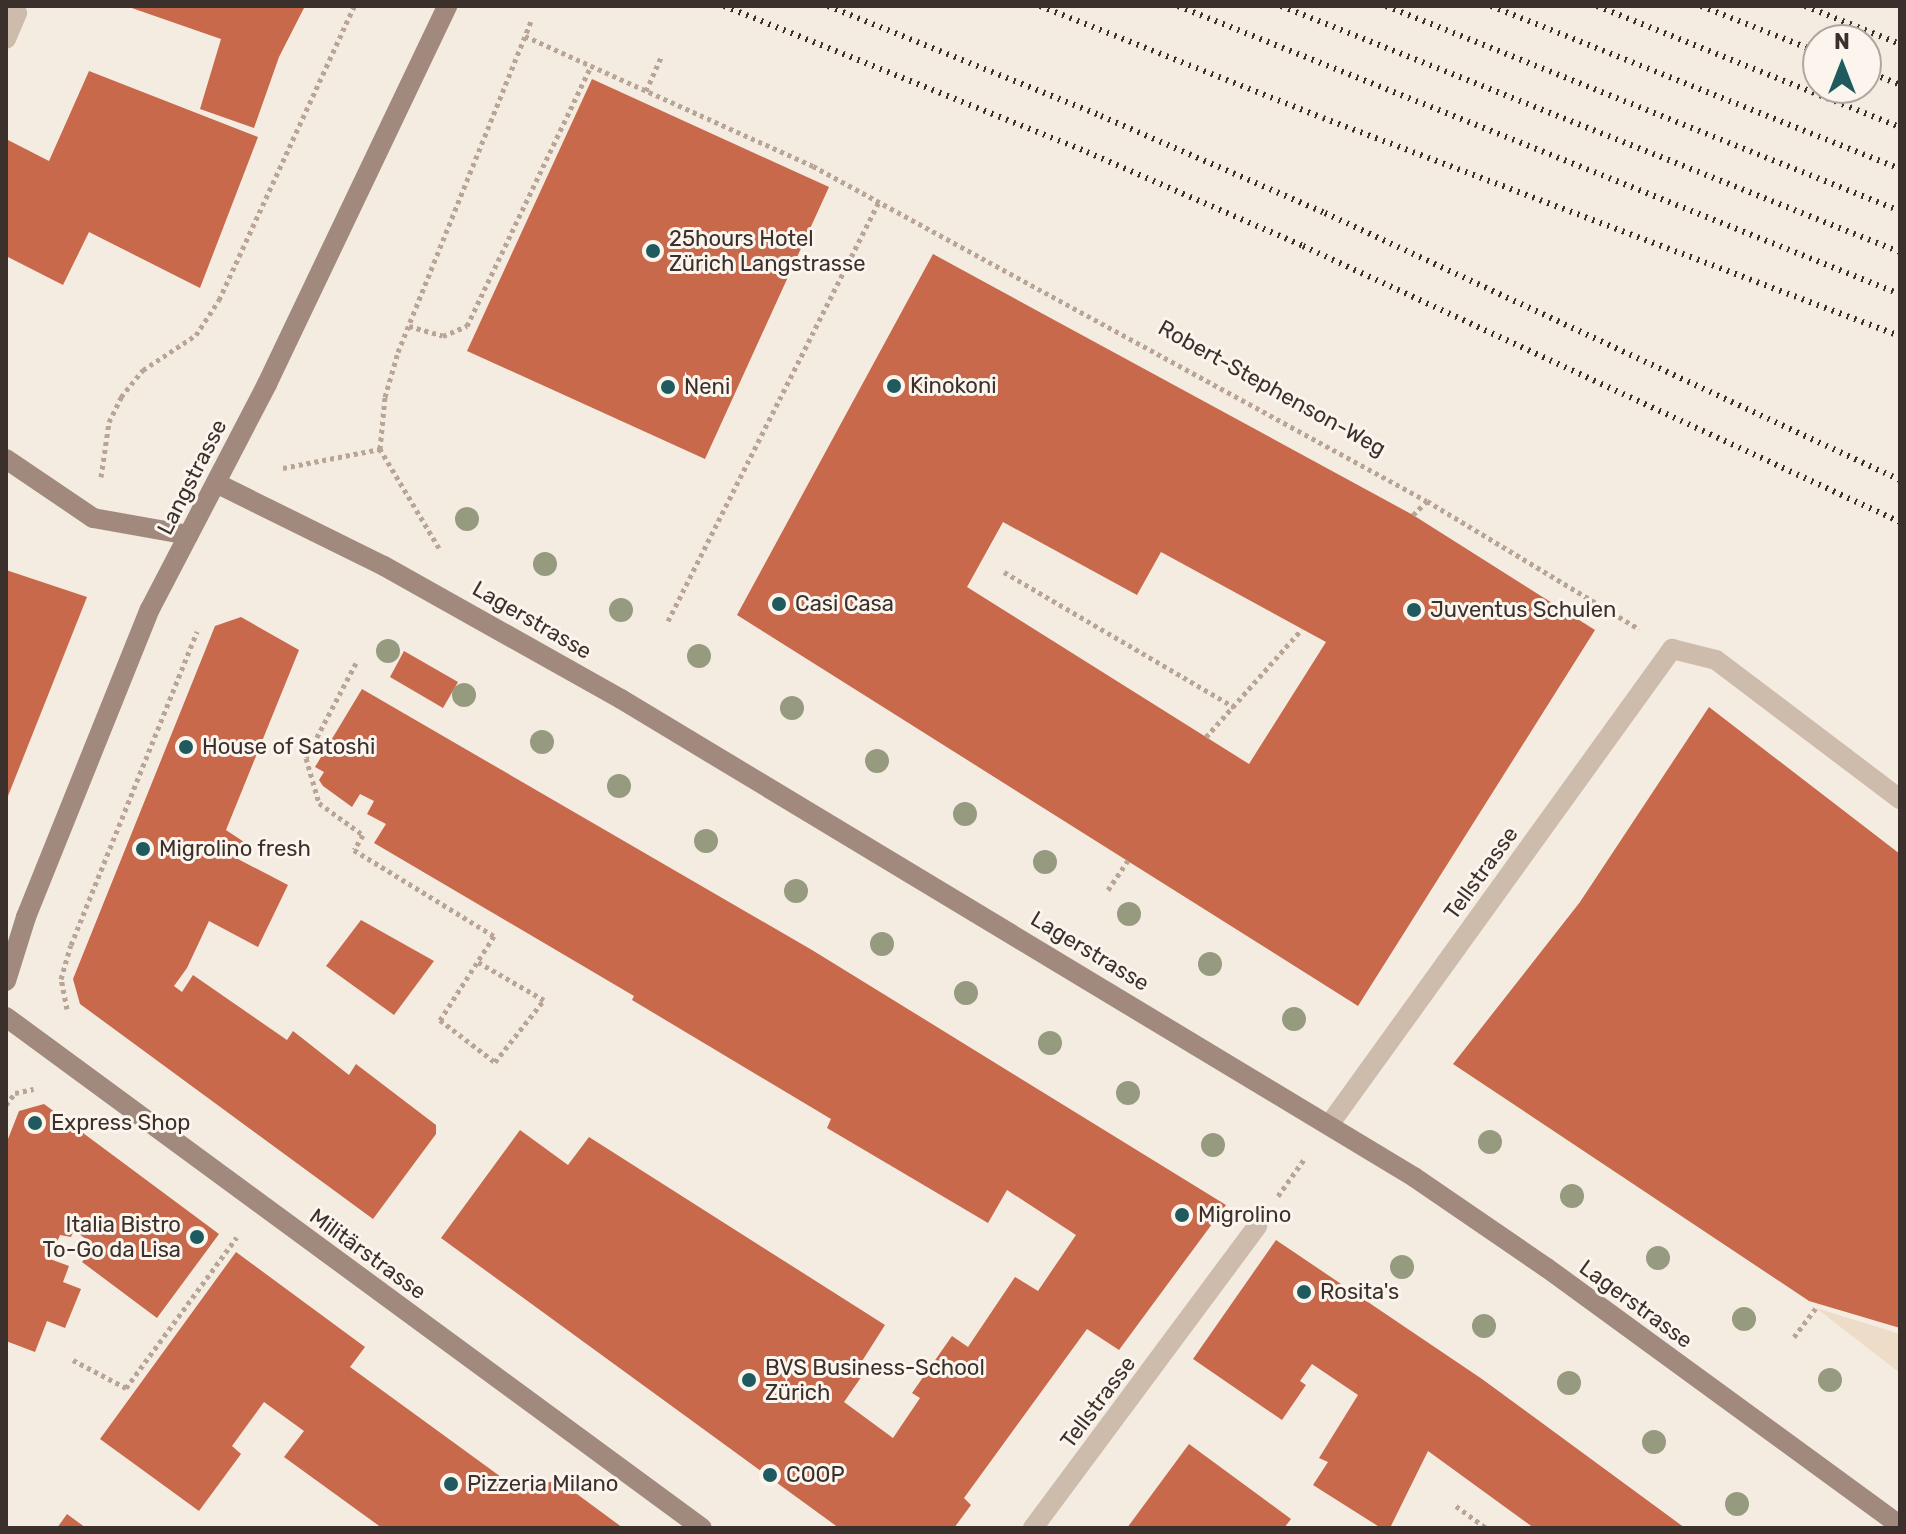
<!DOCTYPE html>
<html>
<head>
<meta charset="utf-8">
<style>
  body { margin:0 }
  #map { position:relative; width:1906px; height:1534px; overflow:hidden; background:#f4ebe1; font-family:Rubik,sans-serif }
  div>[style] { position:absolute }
  .plaza>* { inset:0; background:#ecdcc8 }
  .building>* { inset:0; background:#c8694b }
  .path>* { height:5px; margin-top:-2.5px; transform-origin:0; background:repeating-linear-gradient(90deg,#b9a596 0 4px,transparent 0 8px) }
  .lane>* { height:20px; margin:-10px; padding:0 10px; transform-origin:10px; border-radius:10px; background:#cdbbac }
  .street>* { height:20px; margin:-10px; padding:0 10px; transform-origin:10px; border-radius:10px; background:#cdbbac }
  .secondary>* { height:20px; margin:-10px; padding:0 10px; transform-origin:10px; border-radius:10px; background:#a18a7d }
  .rail>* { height:6px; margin-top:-3px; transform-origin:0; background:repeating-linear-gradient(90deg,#3b302b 0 2px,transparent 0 8px) }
  .trees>* { width:24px; height:24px; margin:-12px; border-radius:50%; background:#969b7f }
  .dots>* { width:22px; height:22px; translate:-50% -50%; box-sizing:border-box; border:4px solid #fbf5ee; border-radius:50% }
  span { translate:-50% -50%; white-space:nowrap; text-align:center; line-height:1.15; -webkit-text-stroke:6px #fbf5ee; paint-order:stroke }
  .poi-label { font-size:22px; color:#3b302b }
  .left { translate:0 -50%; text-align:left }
  .right { translate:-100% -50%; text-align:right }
  .street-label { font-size:22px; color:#3b302b }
  .frame { position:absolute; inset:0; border:8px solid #3b302b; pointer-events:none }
  .north { position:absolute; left:1802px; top:24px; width:80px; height:80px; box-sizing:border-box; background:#fbf5ee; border:2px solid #aea6a0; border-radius:50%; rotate:0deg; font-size:22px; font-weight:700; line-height:32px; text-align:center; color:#3b302b }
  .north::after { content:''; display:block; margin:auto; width:28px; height:36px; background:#1f5a5e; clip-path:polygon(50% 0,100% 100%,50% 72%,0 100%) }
</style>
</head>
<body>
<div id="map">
  <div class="plaza">
    <i style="clip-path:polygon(1816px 1308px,1900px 1334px,1900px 1373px)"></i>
  </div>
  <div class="building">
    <i style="clip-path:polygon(126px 6px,305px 6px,279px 57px,254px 128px,200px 109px,221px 39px)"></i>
    <i style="clip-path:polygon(89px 71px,258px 137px,200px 288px,89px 232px,63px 285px,6px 256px,6px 145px,8px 140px,49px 161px)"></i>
    <i style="clip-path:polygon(592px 79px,829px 187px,705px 459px,467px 351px)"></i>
    <i style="clip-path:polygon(evenodd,933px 254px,1413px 515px,1595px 630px,1358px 1006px,737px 615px,933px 254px,1003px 522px,1137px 595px,1161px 552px,1326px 642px,1249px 764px,967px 587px,1003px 522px)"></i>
    <i style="clip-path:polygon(6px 570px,87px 597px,6px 801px)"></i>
    <i style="clip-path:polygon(241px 617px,299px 650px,226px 830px,244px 842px,236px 858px,288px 885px,258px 947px,209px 921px,187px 968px,174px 986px,182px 992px,193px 975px,287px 1040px,293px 1031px,349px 1075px,356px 1064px,436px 1125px,436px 1134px,373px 1219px,80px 1004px,73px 979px,215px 626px)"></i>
    <i style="clip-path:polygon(404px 651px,458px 682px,443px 708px,390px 677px)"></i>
    <i style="clip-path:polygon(362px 689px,812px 950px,1226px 1205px,1119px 1350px,1087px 1329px,964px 1498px,971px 1505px,954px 1528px,839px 1528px,441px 1238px,520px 1130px,568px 1165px,589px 1137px,885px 1325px,857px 1369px,864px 1373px,844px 1402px,893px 1438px,920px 1398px,912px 1393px,952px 1336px,968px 1347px,1015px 1277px,1038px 1291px,1076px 1235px,1007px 1190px,988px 1223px,827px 1128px,831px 1119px,632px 1000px,634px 996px,374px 843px,386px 824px,367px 814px,374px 801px,360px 794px,352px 807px,323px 786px,319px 780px,324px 772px,315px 767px)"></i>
    <i style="clip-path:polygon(1709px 707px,1900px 854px,1900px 1328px,1809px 1301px,1453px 1064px,1580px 902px)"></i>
    <i style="clip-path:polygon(361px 920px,434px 961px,394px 1015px,326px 966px)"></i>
    <i style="clip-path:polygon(44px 1104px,219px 1234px,157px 1318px,82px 1262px,95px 1246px,74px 1230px,71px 1237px,60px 1235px,50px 1259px,69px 1266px,63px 1282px,81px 1289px,65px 1328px,47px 1321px,35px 1352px,6px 1341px,6px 1144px,19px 1111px)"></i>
    <i style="clip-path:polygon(1276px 1240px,1482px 1379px,1685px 1528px,1534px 1528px,1428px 1451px,1390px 1528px,1381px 1528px,1313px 1485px,1328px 1462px,1319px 1458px,1358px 1395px,1312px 1364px,1300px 1381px,1306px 1385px,1282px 1420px,1193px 1359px)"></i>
    <i style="clip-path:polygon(236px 1252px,365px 1347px,350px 1367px,519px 1490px,558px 1480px,623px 1528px,382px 1528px,284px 1457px,304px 1431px,264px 1402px,232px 1446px,241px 1454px,199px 1511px,100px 1439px)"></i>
    <i style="clip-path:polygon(1189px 1444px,1291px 1519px,1284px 1528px,1127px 1528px)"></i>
    <i style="clip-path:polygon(67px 1514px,86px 1528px,57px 1528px)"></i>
  </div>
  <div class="path">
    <i style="left:525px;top:36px;width:316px;rotate:24.3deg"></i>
    <i style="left:813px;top:166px;width:699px;rotate:28.62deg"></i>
    <i style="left:1427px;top:501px;width:248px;rotate:31.1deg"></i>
    <i style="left:646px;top:91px;width:39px;rotate:-66deg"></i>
    <i style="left:409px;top:326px;width:35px;rotate:16deg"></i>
    <i style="left:443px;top:336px;width:26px;rotate:-23deg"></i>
    <i style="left:467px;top:326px;width:288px;rotate:-64.5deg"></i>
    <i style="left:283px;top:468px;width:99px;rotate:-11.1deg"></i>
    <i style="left:101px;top:477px;width:56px;rotate:-81.7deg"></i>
    <i style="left:109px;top:422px;width:28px;rotate:-64deg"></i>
    <i style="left:121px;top:397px;width:35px;rotate:-51deg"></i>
    <i style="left:143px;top:370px;width:64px;rotate:-33.4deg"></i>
    <i style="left:196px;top:335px;width:42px;rotate:-56.7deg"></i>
    <i style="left:219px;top:300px;width:324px;rotate:-65.3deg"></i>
    <i style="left:1413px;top:515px;width:20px;rotate:-45deg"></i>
    <i style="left:439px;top:548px;width:115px;rotate:-120.8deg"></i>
    <i style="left:380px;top:449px;width:52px;rotate:-84.5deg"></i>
    <i style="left:385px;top:397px;width:47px;rotate:-73.9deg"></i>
    <i style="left:398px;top:352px;width:357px;rotate:-68.1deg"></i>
    <i style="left:1004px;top:572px;width:267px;rotate:30.4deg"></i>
    <i style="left:668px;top:621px;width:469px;rotate:-63.3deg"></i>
    <i style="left:356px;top:663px;width:107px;rotate:117.8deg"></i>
    <i style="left:306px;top:758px;width:47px;rotate:73.9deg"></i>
    <i style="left:319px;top:803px;width:54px;rotate:36deg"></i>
    <i style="left:363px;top:835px;width:17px;rotate:121deg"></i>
    <i style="left:354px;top:850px;width:164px;rotate:31.6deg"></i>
    <i style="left:494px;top:936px;width:100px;rotate:122.7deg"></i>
    <i style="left:440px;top:1020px;width:69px;rotate:37.4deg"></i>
    <i style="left:495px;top:1062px;width:79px;rotate:-51.7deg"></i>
    <i style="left:544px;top:1000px;width:76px;rotate:-150.1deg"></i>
    <i style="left:1206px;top:737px;width:144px;rotate:-48.4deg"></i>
    <i style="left:1108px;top:890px;width:36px;rotate:-56deg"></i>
    <i style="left:67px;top:1009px;width:31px;rotate:-101deg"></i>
    <i style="left:61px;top:979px;width:35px;rotate:-74deg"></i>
    <i style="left:71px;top:945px;width:338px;rotate:-68.1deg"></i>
    <i style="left:6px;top:1105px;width:15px;rotate:-53deg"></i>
    <i style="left:15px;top:1093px;width:19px;rotate:-12deg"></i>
    <i style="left:1278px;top:1196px;width:47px;rotate:-54.6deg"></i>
    <i style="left:1794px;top:1337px;width:36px;rotate:-53deg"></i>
    <i style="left:73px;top:1360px;width:60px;rotate:27.8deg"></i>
    <i style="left:126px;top:1388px;width:187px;rotate:-53.7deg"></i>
    <i style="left:1456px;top:1506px;width:37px;rotate:36deg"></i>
  </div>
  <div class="lane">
    <i style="left:6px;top:11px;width:11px;rotate:10deg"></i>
    <i style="left:17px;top:13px;width:28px;rotate:113deg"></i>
  </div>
  <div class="street">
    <i style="left:1329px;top:1125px;width:587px;rotate:-54.22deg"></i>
    <i style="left:1672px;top:649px;width:45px;rotate:14deg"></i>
    <i style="left:1716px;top:660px;width:231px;rotate:37.1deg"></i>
    <i style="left:1033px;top:1528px;width:376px;rotate:-53.4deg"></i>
  </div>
  <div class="secondary">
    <i style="left:6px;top:459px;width:105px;rotate:34.1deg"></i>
    <i style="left:93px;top:518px;width:97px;rotate:10.1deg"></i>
    <i style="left:216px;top:483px;width:187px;rotate:26.3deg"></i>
    <i style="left:384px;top:566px;width:272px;rotate:29.3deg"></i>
    <i style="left:621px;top:699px;width:926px;rotate:31.08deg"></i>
    <i style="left:1414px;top:1177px;width:161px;rotate:34.4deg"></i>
    <i style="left:1547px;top:1268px;width:437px;rotate:36.1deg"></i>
    <i style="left:6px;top:981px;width:67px;rotate:-72.6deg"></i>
    <i style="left:26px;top:917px;width:332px;rotate:-68.1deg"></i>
    <i style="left:150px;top:609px;width:254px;rotate:-62.5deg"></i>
    <i style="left:267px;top:384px;width:419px;rotate:-64.5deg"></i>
    <i style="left:6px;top:1017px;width:863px;rotate:36.29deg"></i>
  </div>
  <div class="rail">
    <i style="left:724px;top:6px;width:391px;rotate:21.9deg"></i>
    <i style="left:1087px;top:152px;width:236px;rotate:23.5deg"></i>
    <i style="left:1303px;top:246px;width:658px;rotate:24.81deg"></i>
    <i style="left:828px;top:6px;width:294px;rotate:21.9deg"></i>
    <i style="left:1101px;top:116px;width:244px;rotate:23.4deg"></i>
    <i style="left:1325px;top:213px;width:634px;rotate:24.91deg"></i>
    <i style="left:1040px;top:6px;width:304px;rotate:21.6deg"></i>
    <i style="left:1323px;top:118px;width:617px;rotate:20.7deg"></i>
    <i style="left:1178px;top:6px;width:777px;rotate:21.75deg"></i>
    <i style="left:1281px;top:6px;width:666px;rotate:21.67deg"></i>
    <i style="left:1386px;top:6px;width:553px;rotate:21.74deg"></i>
    <i style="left:1491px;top:6px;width:440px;rotate:21.7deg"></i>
    <i style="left:1597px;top:6px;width:326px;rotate:21.8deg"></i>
    <i style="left:1701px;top:6px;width:126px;rotate:21.5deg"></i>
    <i style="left:1805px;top:6px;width:102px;rotate:21.8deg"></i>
    <i style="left:1866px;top:71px;width:37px;rotate:22deg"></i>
  </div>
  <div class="trees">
    <i style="left:467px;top:519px"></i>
    <i style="left:545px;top:564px"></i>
    <i style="left:621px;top:610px"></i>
    <i style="left:388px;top:651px"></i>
    <i style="left:699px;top:656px"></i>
    <i style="left:464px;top:695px"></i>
    <i style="left:792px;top:708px"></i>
    <i style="left:542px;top:742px"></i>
    <i style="left:877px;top:761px"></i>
    <i style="left:619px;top:786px"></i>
    <i style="left:965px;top:814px"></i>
    <i style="left:706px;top:841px"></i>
    <i style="left:1045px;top:862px"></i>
    <i style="left:796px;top:891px"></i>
    <i style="left:1129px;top:914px"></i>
    <i style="left:882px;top:944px"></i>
    <i style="left:1210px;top:964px"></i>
    <i style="left:966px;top:993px"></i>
    <i style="left:1294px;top:1019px"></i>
    <i style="left:1050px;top:1043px"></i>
    <i style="left:1128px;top:1093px"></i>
    <i style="left:1490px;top:1142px"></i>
    <i style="left:1213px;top:1145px"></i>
    <i style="left:1572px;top:1196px"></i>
    <i style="left:1658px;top:1258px"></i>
    <i style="left:1402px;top:1267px"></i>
    <i style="left:1744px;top:1319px"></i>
    <i style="left:1484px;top:1326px"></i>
    <i style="left:1830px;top:1380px"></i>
    <i style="left:1569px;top:1383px"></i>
    <i style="left:1654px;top:1442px"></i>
    <i style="left:1737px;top:1504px"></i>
  </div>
  <div class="dots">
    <i style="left:653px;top:251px;background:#1f5a5e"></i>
    <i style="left:894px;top:386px;background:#1f5a5e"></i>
    <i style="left:668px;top:387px;background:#1f5a5e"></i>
    <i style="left:779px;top:604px;background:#1f5a5e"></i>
    <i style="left:1414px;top:610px;background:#1f5a5e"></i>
    <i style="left:186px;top:747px;background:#1f5a5e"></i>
    <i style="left:143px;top:849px;background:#1f5a5e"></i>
    <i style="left:35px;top:1123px;background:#1f5a5e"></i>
    <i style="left:1182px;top:1215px;background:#1f5a5e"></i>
    <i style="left:197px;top:1237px;background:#1f5a5e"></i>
    <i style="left:1304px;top:1292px;background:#1f5a5e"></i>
    <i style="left:749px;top:1380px;background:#1f5a5e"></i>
    <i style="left:770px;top:1475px;background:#1f5a5e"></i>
    <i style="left:451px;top:1484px;background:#1f5a5e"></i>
  </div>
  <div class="poi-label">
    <span class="left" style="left:669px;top:251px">25hours Hotel<br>Zürich Langstrasse</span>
    <span class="left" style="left:910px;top:386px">Kinokoni</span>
    <span class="left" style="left:684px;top:387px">Neni</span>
    <span class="left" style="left:795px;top:604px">Casi Casa</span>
    <span class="left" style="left:1430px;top:610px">Juventus Schulen</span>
    <span class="left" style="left:202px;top:747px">House of Satoshi</span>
    <span class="left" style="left:159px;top:849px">Migrolino fresh</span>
    <span class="left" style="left:51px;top:1123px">Express Shop</span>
    <span class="left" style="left:1198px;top:1215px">Migrolino</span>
    <span class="right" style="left:181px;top:1237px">Italia Bistro<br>To-Go da Lisa</span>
    <span class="left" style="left:1320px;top:1292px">Rosita's</span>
    <span class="left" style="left:765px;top:1380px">BVS Business-School<br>Zürich</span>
    <span class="left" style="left:786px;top:1475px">COOP</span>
    <span class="left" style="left:467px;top:1484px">Pizzeria Milano</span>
  </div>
  <div class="street-label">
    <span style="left:1272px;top:388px;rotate:29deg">Robert-Stephenson-Weg</span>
    <span style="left:192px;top:477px;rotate:-63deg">Langstrasse</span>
    <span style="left:532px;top:620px;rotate:30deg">Lagerstrasse</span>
    <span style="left:1481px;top:873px;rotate:-54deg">Tellstrasse</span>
    <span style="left:1090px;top:951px;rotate:31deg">Lagerstrasse</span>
    <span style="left:368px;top:1254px;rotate:36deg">Militärstrasse</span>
    <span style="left:1636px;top:1304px;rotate:36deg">Lagerstrasse</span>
    <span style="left:1098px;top:1402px;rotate:-53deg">Tellstrasse</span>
  </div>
  <div class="frame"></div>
  <div class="north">N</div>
</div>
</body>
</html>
